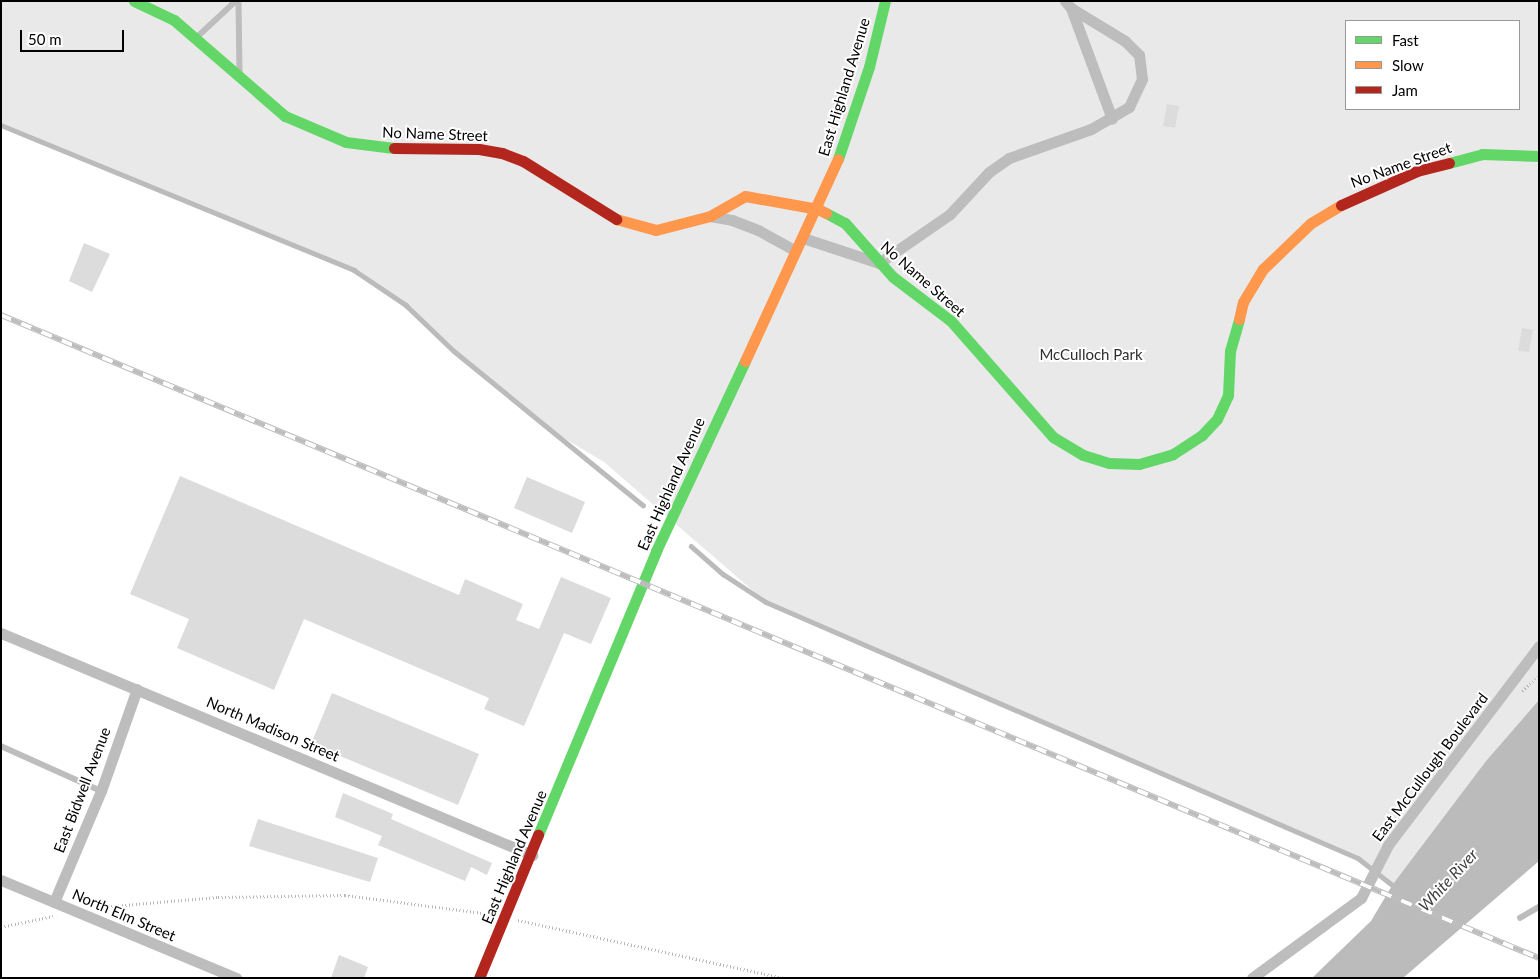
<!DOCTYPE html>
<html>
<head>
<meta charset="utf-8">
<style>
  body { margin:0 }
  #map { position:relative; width:1540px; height:979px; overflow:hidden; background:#fff; font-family:Lato,sans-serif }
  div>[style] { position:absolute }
  .green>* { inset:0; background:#e9e9e9 }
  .water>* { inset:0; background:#bbb }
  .stream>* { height:4.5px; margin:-2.25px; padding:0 2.25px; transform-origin:2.25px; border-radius:2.25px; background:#bbb }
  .building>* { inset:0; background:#dcdcdc }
  .path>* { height:2.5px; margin-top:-1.25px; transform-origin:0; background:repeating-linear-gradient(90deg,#b8b8b8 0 1px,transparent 0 3.5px) }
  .lane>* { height:5.5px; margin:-2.75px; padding:0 2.75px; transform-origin:2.75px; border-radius:2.75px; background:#bdbdbd }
  .street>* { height:11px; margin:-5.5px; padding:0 5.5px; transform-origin:5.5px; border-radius:5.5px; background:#bdbdbd }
  .fast>* { height:11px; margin:-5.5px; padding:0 5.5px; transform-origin:5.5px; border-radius:5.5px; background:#63d668 }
  .slow>* { height:11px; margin:-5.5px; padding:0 5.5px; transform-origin:5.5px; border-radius:5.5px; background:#ff974d }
  .jam>* { height:11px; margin:-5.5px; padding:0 5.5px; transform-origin:5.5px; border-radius:5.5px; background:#b3261e }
  .rail>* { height:5.5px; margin-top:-2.75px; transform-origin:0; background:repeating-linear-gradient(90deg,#fff 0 11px,#bdbdbd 0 22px); box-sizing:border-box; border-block:1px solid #bdbdbd }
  span { translate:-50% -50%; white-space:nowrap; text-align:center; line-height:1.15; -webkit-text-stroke:4px #fff; paint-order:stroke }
  .street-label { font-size:15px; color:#000 }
  .park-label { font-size:15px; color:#2e2e2e }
  .water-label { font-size:16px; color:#3f3f3f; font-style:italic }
  .frame { position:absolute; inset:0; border:2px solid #000; pointer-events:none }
  .legend { position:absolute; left:1345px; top:20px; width:175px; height:90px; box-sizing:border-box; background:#fff; border:1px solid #999; margin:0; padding:6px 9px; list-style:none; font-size:15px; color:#000 }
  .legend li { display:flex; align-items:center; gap:10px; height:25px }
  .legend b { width:25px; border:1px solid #999 }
  .scale { position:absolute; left:20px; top:30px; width:104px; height:22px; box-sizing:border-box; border:2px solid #000; border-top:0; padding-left:6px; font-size:15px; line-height:18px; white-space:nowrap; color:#000; -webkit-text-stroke:4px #fff; paint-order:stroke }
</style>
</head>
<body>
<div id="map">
  <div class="green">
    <i style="clip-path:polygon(evenodd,1px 1px,1539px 1px,1539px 700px,1486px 761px,1393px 884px,1358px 858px,766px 602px,604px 462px,554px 432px,464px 360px,388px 293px,354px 270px,1px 125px,1px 1px,1346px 21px,1519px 21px,1519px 109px,1346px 109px,1346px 21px)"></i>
  </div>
  <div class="water">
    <i style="clip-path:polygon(1539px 700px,1539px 861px,1403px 978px,1312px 978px,1371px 921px,1393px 884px,1486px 761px)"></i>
  </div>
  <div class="stream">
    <i style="left:1px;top:125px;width:382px;rotate:22.3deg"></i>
    <i style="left:354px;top:270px;width:63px;rotate:33.9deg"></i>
    <i style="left:406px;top:305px;width:66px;rotate:43.8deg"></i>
    <i style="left:454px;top:351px;width:244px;rotate:39.2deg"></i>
    <i style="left:691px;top:546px;width:43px;rotate:41.2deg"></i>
    <i style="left:723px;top:574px;width:51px;rotate:33.1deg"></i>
    <i style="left:766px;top:602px;width:645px;rotate:23.39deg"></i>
    <i style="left:1358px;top:858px;width:47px;rotate:38.1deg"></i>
  </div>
  <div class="building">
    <i style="clip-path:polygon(1167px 104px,1179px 106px,1175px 128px,1163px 126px)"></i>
    <i style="clip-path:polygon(84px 243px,110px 254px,92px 292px,69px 281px)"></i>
    <i style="clip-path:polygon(1522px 328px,1533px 330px,1529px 352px,1518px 351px)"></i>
    <i style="clip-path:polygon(180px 476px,459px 595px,465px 579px,523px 604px,516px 620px,539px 629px,561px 577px,611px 598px,591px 644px,564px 633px,524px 726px,484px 709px,489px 698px,304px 619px,274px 690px,177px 648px,189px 619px,130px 594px)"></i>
    <i style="clip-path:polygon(527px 477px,585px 502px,572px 533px,514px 508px)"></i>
    <i style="clip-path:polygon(332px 693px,479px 754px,458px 805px,311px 744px)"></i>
    <i style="clip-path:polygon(343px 793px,393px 814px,391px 819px,492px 863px,487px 875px,471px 867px,465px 881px,378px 845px,382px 836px,335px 817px)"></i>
    <i style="clip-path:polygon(258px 819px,378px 858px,370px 882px,249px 846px)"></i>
    <i style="clip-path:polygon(339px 955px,368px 967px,364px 978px,331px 978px)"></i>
  </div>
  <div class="path">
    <i style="left:1522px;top:691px;width:23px;rotate:-43deg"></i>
    <i style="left:101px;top:907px;width:117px;rotate:-4.9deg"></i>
    <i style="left:218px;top:897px;width:127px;rotate:-0.9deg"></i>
    <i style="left:345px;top:895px;width:147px;rotate:7.4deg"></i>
    <i style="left:518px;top:920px;width:272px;rotate:12.3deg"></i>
    <i style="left:1px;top:927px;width:53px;rotate:-11.9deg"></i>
  </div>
  <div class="lane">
    <i style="left:239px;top:1px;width:72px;rotate:89.2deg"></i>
    <i style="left:196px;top:38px;width:54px;rotate:-42.8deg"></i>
    <i style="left:1px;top:746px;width:110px;rotate:24.2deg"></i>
    <i style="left:1520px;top:918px;width:22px;rotate:-30deg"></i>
  </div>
  <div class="street">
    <i style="left:1071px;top:8px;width:118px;rotate:69.7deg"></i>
    <i style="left:710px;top:216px;width:22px;rotate:10deg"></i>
    <i style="left:732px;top:220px;width:28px;rotate:21deg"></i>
    <i style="left:758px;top:230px;width:43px;rotate:28.9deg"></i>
    <i style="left:803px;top:238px;width:80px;rotate:18.2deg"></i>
    <i style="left:879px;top:263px;width:86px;rotate:-34.6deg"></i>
    <i style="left:950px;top:214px;width:57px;rotate:-47.1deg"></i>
    <i style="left:989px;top:172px;width:24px;rotate:-35deg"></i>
    <i style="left:1009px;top:158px;width:87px;rotate:-19.5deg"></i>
    <i style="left:1091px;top:129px;width:44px;rotate:-30.1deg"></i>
    <i style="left:1129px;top:107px;width:31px;rotate:-65deg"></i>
    <i style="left:1142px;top:79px;width:24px;rotate:-97deg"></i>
    <i style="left:1139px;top:55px;width:20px;rotate:-135deg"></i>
    <i style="left:1125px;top:41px;width:63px;rotate:-148.6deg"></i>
    <i style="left:1071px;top:8px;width:9px;rotate:-131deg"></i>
    <i style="left:1px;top:633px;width:576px;rotate:22.69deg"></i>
    <i style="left:1px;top:880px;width:255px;rotate:22.6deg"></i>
    <i style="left:54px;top:902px;width:121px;rotate:-67.1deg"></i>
    <i style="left:101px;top:791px;width:108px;rotate:-70.6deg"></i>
    <i style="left:1252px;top:978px;width:135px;rotate:-36.3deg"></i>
    <i style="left:1361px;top:898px;width:59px;rotate:-63deg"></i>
    <i style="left:1388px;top:845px;width:250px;rotate:-52.8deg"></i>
  </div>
  <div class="fast">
    <i style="left:134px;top:1px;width:44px;rotate:25.4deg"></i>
    <i style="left:174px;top:20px;width:147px;rotate:40.9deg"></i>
    <i style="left:285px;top:116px;width:66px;rotate:23.1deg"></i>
    <i style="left:346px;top:142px;width:48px;rotate:7.1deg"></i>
    <i style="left:838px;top:159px;width:97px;rotate:-71.4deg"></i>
    <i style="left:869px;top:67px;width:68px;rotate:-76.4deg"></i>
    <i style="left:1449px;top:163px;width:34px;rotate:-15deg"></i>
    <i style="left:1482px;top:154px;width:57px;rotate:2deg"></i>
    <i style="left:826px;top:213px;width:21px;rotate:28deg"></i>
    <i style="left:845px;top:223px;width:72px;rotate:48.4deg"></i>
    <i style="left:893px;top:277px;width:73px;rotate:37.2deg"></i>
    <i style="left:951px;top:321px;width:154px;rotate:48.7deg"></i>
    <i style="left:1053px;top:437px;width:35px;rotate:31deg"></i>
    <i style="left:1083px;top:455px;width:27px;rotate:17deg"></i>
    <i style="left:1109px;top:463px;width:30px;rotate:2deg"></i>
    <i style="left:1139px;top:464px;width:35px;rotate:-16deg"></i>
    <i style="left:1173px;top:454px;width:35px;rotate:-33deg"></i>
    <i style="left:1202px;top:435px;width:22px;rotate:-47deg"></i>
    <i style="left:1217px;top:419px;width:26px;rotate:-65deg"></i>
    <i style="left:1228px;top:395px;width:44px;rotate:-87.4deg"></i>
    <i style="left:1230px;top:351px;width:33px;rotate:-74deg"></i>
    <i style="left:538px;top:835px;width:308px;rotate:-67.4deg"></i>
    <i style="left:656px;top:551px;width:210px;rotate:-64.9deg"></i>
  </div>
  <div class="slow">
    <i style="left:616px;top:219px;width:41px;rotate:15.4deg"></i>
    <i style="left:656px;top:230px;width:56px;rotate:-14.5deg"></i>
    <i style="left:710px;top:216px;width:40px;rotate:-29.7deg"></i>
    <i style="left:745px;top:196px;width:74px;rotate:10.1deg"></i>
    <i style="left:818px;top:209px;width:9px;rotate:27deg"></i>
    <i style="left:1239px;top:319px;width:17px;rotate:-77deg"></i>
    <i style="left:1243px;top:302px;width:39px;rotate:-59deg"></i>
    <i style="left:1263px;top:269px;width:66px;rotate:-43.8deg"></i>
    <i style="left:1311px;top:223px;width:35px;rotate:-31deg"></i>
    <i style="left:745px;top:361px;width:222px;rotate:-65.3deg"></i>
  </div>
  <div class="jam">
    <i style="left:394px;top:148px;width:85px;rotate:0.7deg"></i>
    <i style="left:479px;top:149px;width:23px;rotate:10deg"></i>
    <i style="left:502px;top:153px;width:22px;rotate:21deg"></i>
    <i style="left:523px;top:161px;width:110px;rotate:31.9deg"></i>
    <i style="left:1341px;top:205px;width:83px;rotate:-24.1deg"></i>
    <i style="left:1417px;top:171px;width:33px;rotate:-14deg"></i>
    <i style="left:479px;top:978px;width:155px;rotate:-67.6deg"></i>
  </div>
  <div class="rail">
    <i style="left:1px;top:315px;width:1667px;rotate:22.69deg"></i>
  </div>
  <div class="street-label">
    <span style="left:844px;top:87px;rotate:-73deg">East Highland Avenue</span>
    <span style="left:435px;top:134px;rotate:2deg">No Name Street</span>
    <span style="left:1401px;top:165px;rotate:-20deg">No Name Street</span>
    <span style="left:923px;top:279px;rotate:41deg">No Name Street</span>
    <span style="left:671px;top:484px;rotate:-66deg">East Highland Avenue</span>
    <span style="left:273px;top:729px;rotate:23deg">North Madison Street</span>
    <span style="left:1430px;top:767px;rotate:-53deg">East McCullough Boulevard</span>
    <span style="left:82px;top:790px;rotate:-69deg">East Bidwell Avenue</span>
    <span style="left:514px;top:857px;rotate:-67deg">East Highland Avenue</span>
    <span style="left:124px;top:915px;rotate:23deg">North Elm Street</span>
  </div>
  <div class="park-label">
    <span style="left:1091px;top:355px">McCulloch Park</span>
  </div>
  <div class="water-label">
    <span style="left:1448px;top:880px;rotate:-47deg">White River</span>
  </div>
  <div class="frame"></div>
  <ul class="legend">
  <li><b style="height:6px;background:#63d668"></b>Fast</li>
  <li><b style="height:6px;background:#ff974d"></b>Slow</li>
  <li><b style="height:6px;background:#b3261e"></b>Jam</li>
  </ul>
  <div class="scale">50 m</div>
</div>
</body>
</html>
